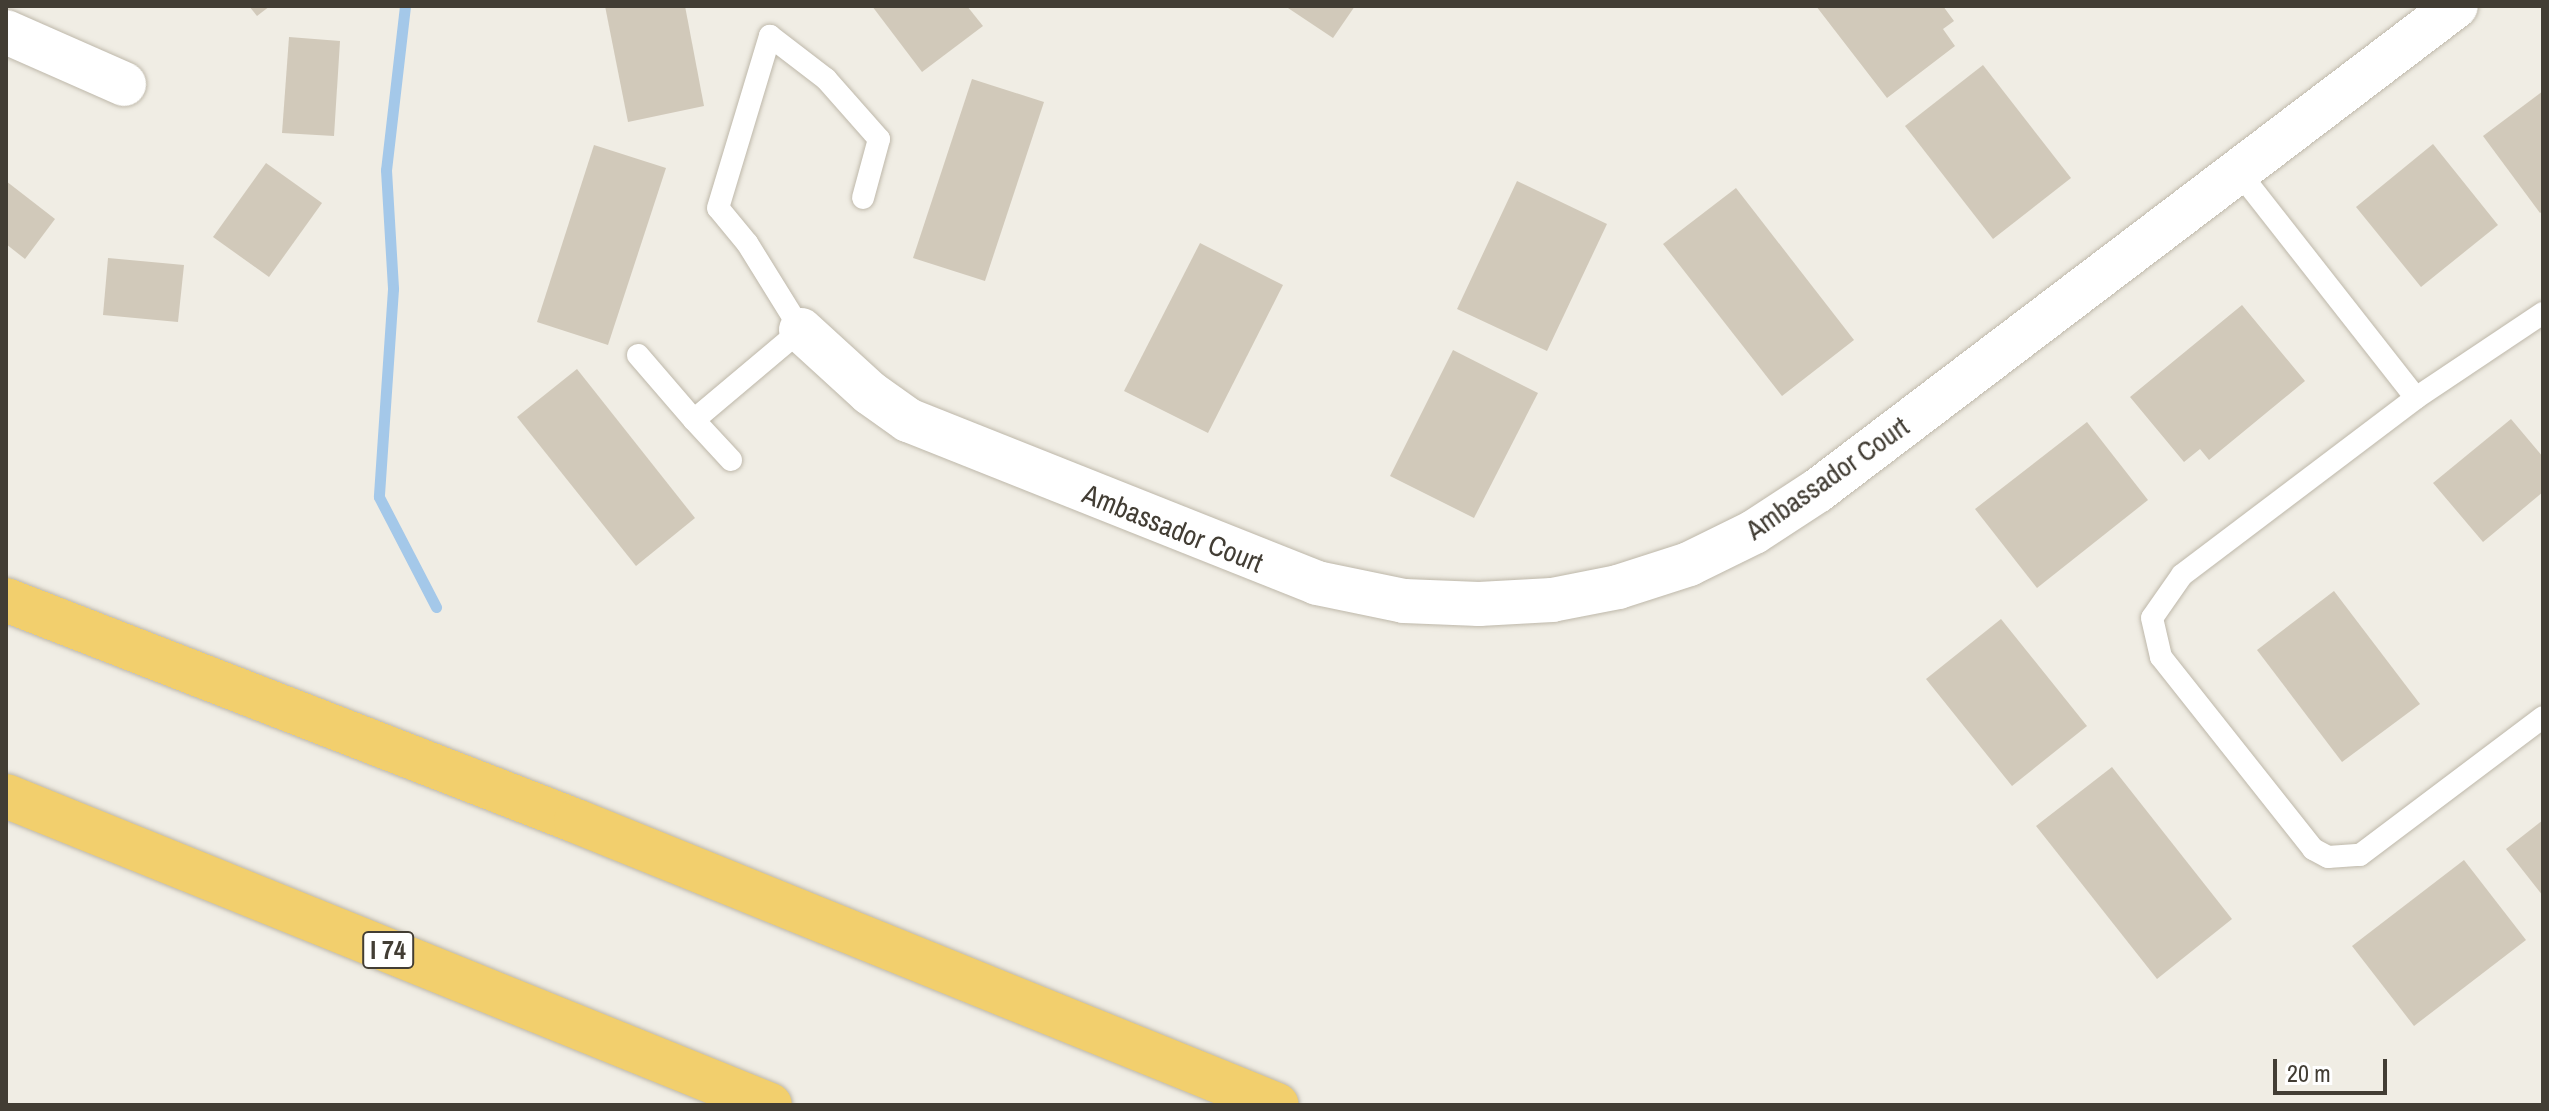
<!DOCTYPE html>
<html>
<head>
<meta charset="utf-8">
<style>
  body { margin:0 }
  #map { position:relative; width:2549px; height:1111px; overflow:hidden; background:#f0ede4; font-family:"Archivo Narrow",sans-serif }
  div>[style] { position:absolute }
  .stream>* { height:11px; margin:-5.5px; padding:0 5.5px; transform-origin:5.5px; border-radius:5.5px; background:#a4c8e9 }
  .building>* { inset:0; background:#d1c9ba }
  .roads { filter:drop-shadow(0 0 2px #beb8aa) drop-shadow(0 0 2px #beb8aa) }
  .lane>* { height:22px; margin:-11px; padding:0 11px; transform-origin:11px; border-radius:11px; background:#fff }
  .street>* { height:44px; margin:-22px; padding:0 22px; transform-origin:22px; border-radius:22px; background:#fff }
  .highway>* { height:44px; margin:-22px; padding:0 22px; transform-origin:22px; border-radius:22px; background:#f2cf6d }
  span { translate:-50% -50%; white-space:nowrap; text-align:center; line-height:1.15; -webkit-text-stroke:6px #fff; paint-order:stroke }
  .shield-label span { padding:2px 6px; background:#fff; border:2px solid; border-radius:6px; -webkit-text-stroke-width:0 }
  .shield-label { font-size:26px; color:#423d34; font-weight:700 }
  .street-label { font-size:28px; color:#423d34 }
  .frame { position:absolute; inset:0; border:8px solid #423d34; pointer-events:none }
  .scale { position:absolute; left:2273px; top:1059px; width:114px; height:36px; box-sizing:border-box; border:4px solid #423d34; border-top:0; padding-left:10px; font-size:24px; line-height:28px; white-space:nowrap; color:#423d34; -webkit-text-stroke:6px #fff; paint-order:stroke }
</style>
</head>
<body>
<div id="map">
  <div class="stream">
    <i style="left:405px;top:6px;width:165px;rotate:96.6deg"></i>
    <i style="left:386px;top:170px;width:119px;rotate:86.6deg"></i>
    <i style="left:393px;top:289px;width:208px;rotate:93.9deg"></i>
    <i style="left:379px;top:497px;width:124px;rotate:62.6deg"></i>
  </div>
  <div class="building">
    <i style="clip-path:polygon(249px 6px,270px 6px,257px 16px)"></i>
    <i style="clip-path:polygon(605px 6px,685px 6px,704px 106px,628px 122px)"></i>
    <i style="clip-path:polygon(872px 6px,967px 6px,983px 26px,922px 72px)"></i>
    <i style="clip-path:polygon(1285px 6px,1355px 6px,1333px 38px)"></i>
    <i style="clip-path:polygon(1816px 6px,1943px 6px,1954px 21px,1943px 29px,1955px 46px,1887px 98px)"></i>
    <i style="clip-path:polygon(289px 37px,340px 41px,334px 136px,282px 133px)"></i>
    <i style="clip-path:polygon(1983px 65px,2071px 178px,1993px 239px,1905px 126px)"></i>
    <i style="clip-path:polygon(972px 79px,1044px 102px,985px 281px,913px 258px)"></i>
    <i style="clip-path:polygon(2543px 91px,2543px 211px,2540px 213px,2483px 136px)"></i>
    <i style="clip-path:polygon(2433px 144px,2498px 225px,2421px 287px,2356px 207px)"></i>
    <i style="clip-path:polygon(594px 145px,666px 168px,608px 345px,537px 322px)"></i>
    <i style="clip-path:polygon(266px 163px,322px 203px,269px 277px,213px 237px)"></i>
    <i style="clip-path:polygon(6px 181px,55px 219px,25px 259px,6px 244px)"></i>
    <i style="clip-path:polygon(1517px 181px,1607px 224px,1547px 351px,1457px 309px)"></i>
    <i style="clip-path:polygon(1736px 188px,1854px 340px,1782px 396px,1663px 244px)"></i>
    <i style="clip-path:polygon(1200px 243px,1283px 285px,1208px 433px,1124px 391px)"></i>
    <i style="clip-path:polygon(108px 258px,184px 265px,178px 322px,103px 315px)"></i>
    <i style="clip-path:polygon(2242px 305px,2305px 381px,2209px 460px,2200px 449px,2184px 462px,2130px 397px)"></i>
    <i style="clip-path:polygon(1453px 350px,1538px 393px,1474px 518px,1390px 476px)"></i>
    <i style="clip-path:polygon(577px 369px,695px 518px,636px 566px,517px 417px)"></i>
    <i style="clip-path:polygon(2511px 419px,2543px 457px,2543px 492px,2483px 542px,2433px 483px)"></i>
    <i style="clip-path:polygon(2087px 422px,2148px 500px,2037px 588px,1975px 509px)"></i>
    <i style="clip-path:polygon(2334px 591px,2420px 704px,2342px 762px,2257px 650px)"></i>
    <i style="clip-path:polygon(2001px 619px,2087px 726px,2012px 786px,1926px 679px)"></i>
    <i style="clip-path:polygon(2112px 767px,2232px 919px,2157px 979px,2036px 826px)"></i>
    <i style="clip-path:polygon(2543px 820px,2543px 896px,2506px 849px)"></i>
    <i style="clip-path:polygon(2464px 860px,2526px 940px,2414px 1026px,2352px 946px)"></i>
  </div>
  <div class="roads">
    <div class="lane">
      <i style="left:2238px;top:171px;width:288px;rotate:51.9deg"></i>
      <i style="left:2543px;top:313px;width:153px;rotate:146.2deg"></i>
      <i style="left:2416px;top:398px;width:293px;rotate:142.9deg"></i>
      <i style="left:2182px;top:575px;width:52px;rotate:124.9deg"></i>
      <i style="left:2152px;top:618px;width:40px;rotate:77deg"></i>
      <i style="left:2161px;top:657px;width:245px;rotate:51.6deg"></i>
      <i style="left:2313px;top:849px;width:17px;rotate:28deg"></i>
      <i style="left:2328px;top:857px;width:32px;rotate:-4deg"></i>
      <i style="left:2360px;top:855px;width:229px;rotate:-37deg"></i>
      <i style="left:638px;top:355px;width:86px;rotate:49.3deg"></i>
      <i style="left:731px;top:460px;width:54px;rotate:-132.8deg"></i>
      <i style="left:694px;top:420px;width:140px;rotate:-40.1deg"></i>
      <i style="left:801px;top:330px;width:102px;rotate:-121.8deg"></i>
      <i style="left:747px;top:243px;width:45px;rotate:-129.6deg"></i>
      <i style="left:718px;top:208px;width:180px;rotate:-73.2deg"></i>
      <i style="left:770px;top:36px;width:71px;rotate:37.5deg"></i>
      <i style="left:826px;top:79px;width:80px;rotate:48.5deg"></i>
      <i style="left:879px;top:139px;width:61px;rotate:105.2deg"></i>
    </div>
    <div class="street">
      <i style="left:6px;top:32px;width:129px;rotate:23.8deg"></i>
      <i style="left:801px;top:330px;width:93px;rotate:42.4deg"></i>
      <i style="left:870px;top:393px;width:47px;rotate:35.4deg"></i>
      <i style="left:908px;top:420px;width:440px;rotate:21.7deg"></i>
      <i style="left:1317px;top:583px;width:89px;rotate:11.7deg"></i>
      <i style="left:1404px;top:601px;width:75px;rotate:2.3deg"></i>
      <i style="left:1479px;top:604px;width:73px;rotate:-3.1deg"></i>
      <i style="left:1552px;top:600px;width:67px;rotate:-11.1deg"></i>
      <i style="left:1618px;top:587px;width:75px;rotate:-17.9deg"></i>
      <i style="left:1689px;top:564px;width:72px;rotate:-26.2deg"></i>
      <i style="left:1754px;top:532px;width:75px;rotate:-33.1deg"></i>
      <i style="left:1817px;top:491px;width:802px;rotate:-37.2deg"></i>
    </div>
    <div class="highway">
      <i style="left:6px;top:600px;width:611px;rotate:21.19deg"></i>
      <i style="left:576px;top:821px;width:756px;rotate:22.05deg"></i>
      <i style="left:6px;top:796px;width:824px;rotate:22.02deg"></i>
    </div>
  </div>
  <div class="shield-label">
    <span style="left:388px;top:950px">I 74</span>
  </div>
  <div class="street-label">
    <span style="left:1827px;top:478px;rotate:-35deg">Ambassador Court</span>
    <span style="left:1173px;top:528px;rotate:22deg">Ambassador Court</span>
  </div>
  <div class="frame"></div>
  <div class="scale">20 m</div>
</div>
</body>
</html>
